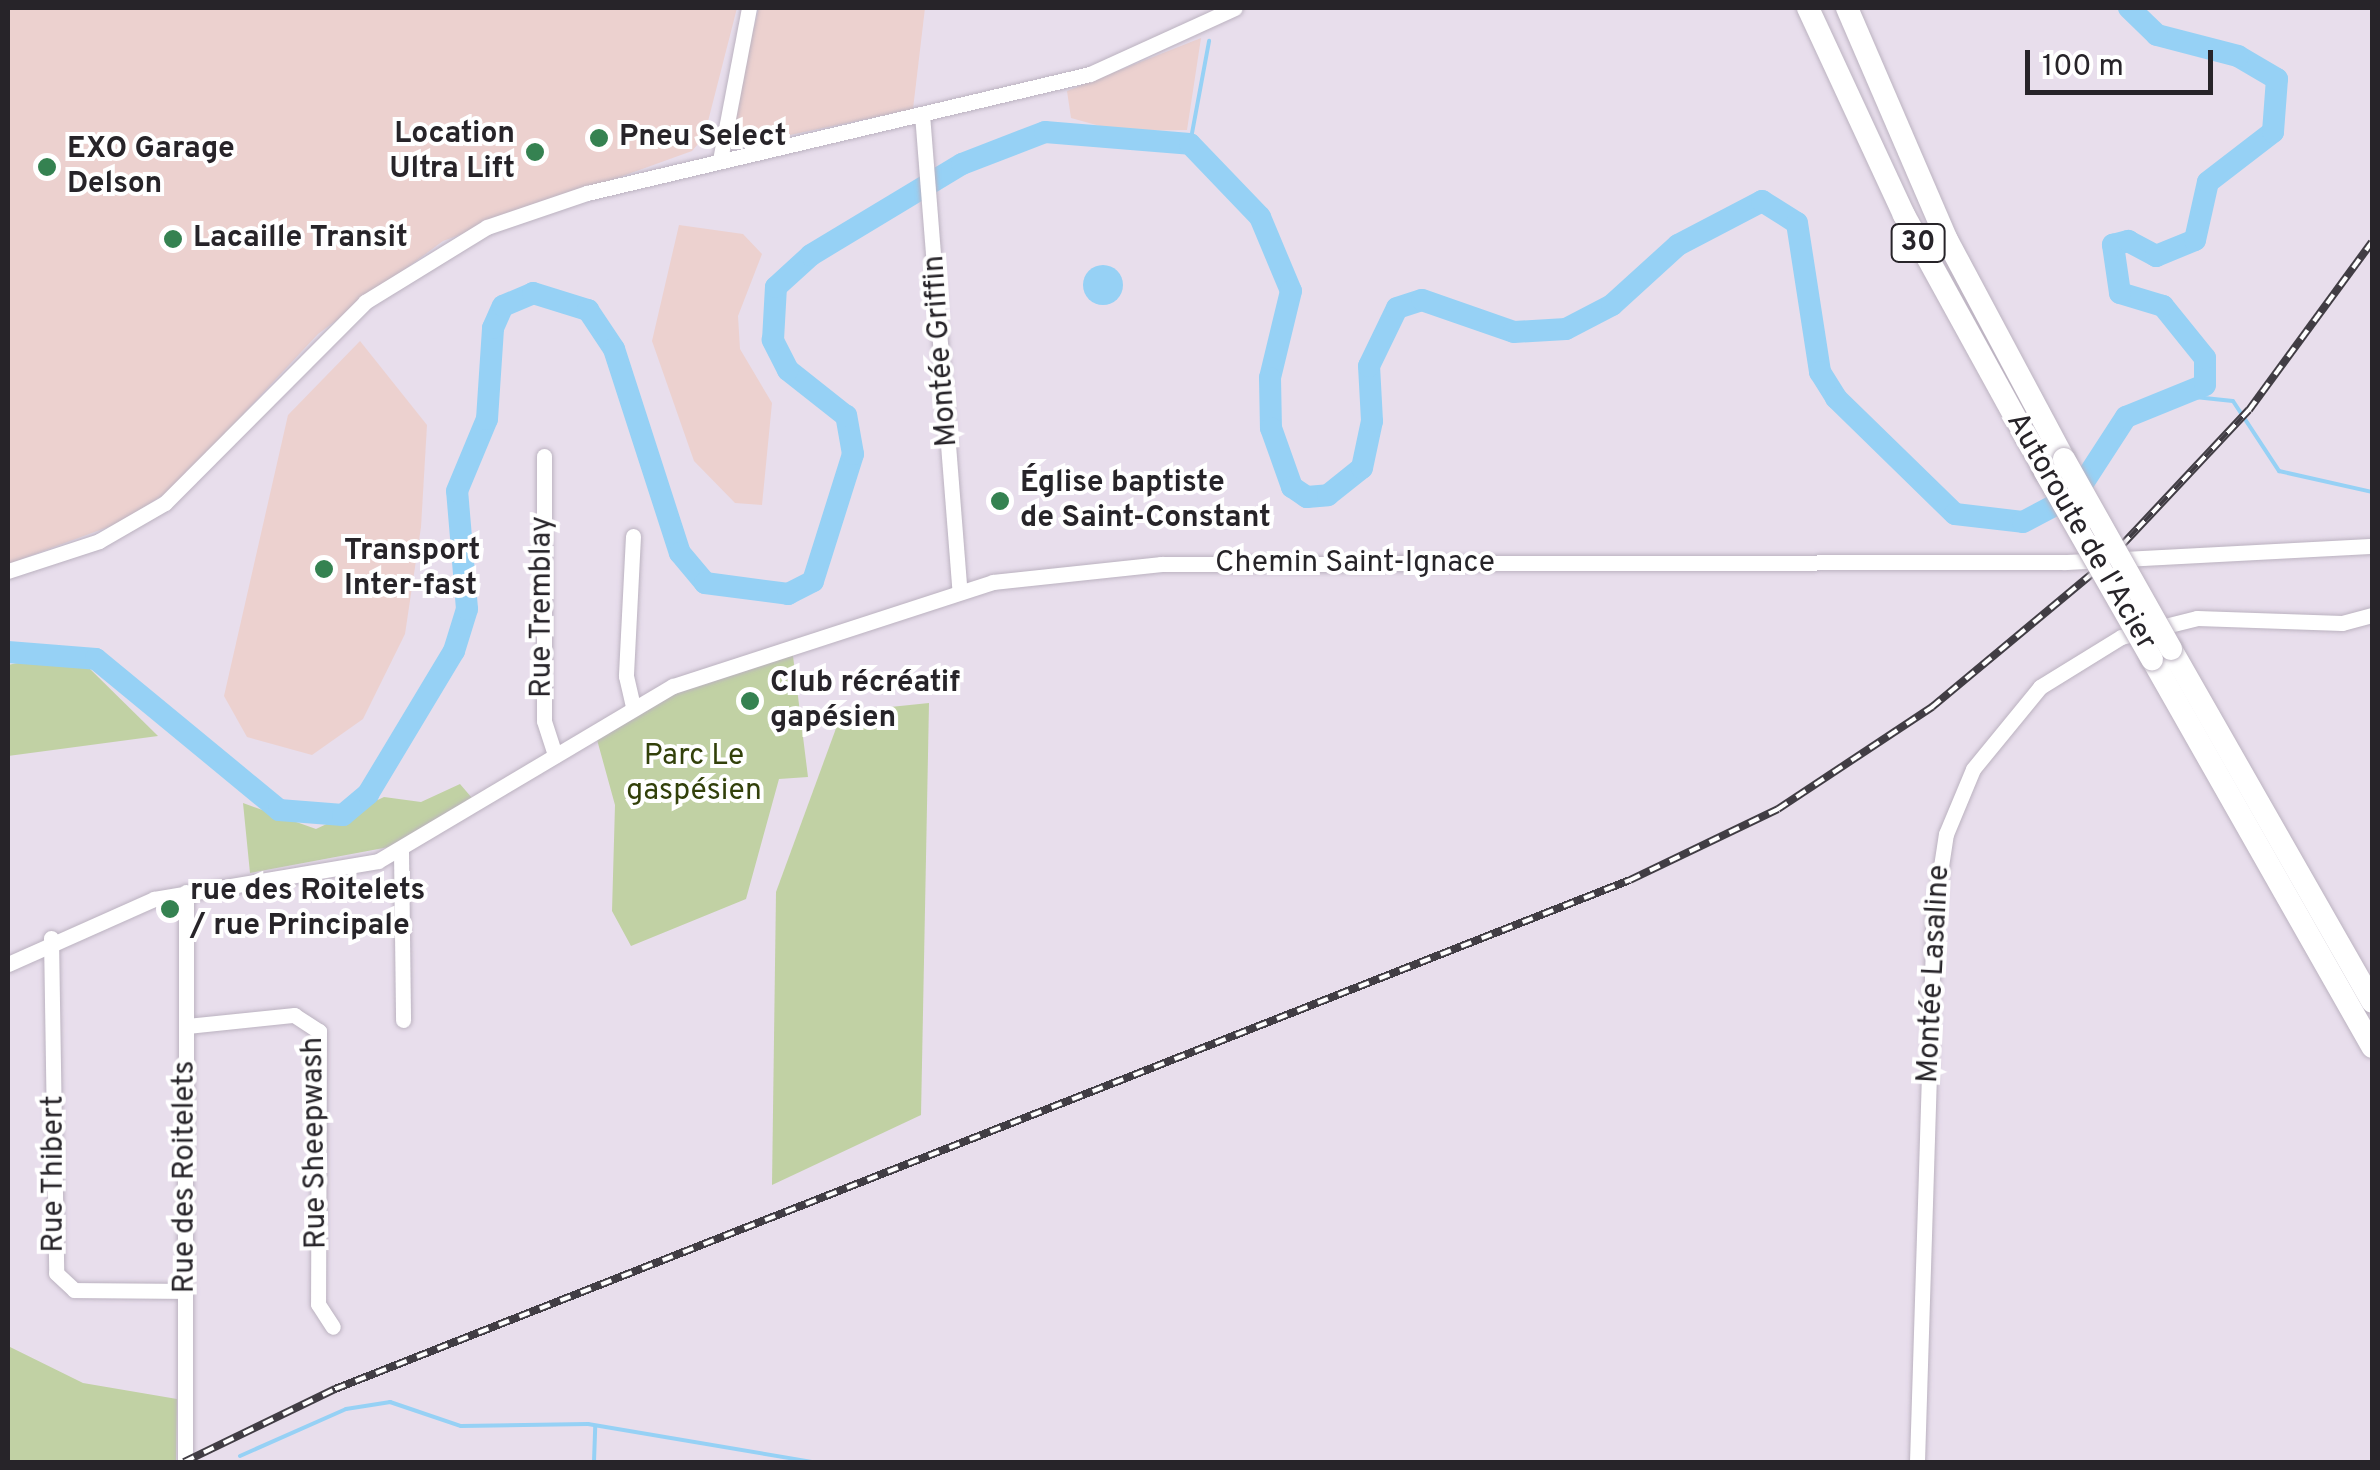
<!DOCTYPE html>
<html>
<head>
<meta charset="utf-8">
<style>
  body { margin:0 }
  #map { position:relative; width:2380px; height:1470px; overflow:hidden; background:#e8deec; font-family:Overpass,sans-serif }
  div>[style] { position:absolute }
  .industrial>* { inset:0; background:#ecd1cf }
  .green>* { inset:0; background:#c1d1a4 }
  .water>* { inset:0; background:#96d1f5 }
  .round { border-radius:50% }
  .stream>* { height:4px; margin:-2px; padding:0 2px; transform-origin:2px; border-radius:2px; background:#96d1f5 }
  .river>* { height:22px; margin:-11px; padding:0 11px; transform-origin:11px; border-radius:11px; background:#96d1f5 }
  .roads { filter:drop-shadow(0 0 2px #bbb2c0) drop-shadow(0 0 2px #bbb2c0) }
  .minor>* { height:15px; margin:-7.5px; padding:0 7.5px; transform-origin:7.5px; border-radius:7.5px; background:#fff }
  .highway>* { height:22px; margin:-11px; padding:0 11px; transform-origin:11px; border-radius:11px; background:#fff }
  .rail>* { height:8px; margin-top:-4px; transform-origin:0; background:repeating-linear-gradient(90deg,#fff 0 11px,#413d44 0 22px); box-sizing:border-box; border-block:2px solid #413d44 }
  .bridges { filter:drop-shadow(0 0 2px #bbb2c0) drop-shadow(0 0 2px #bbb2c0) }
  .highway-bridge>* { height:22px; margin:-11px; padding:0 11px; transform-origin:11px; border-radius:11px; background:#fff }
  .dots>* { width:28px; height:28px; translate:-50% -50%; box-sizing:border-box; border:5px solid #fff; border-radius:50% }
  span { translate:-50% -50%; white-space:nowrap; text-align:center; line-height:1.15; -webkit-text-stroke:8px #fff; paint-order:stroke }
  .shield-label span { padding:2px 8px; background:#fff; border:2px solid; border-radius:8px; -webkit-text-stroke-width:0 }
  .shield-label { font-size:28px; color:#272429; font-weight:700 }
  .poi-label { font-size:30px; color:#272429; font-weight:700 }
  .right { translate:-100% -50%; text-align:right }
  .left { translate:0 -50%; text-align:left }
  .street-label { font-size:30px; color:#272429 }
  .park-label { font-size:30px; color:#32400a }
  .frame { position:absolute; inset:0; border:10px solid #272429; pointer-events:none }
  .scale { position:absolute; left:2025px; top:50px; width:188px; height:45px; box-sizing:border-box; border:5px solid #272429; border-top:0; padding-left:12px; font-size:30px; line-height:35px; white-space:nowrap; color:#272429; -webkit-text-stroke:8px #fff; paint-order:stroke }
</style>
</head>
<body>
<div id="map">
  <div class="industrial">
    <i style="clip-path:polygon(8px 8px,737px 8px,704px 137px,692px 151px,443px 241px,318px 334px,174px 488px,119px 523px,8px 564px)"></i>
    <i style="clip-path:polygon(759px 8px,925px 8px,913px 109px,734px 147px,727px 135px)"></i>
    <i style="clip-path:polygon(1201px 38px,1187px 130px,1118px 131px,1071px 118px,1067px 91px)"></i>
    <i style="clip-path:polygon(679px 225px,743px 234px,762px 254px,738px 316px,740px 349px,772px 403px,762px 505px,735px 503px,694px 461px,652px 341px)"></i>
    <i style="clip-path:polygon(360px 341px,427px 425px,421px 527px,405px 634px,363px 719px,312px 755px,247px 737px,224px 696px,288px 415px)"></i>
  </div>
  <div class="green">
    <i style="clip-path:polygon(792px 648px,808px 777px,779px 779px,746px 899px,631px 946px,612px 911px,615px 805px,596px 736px,676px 691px)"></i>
    <i style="clip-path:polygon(22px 662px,88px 667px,158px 736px,8px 756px,8px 665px)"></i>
    <i style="clip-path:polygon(929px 703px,921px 1115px,772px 1185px,776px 892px,842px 712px)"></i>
    <i style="clip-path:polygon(460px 784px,472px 798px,389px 847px,250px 873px,243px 803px,316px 829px,384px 797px,421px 802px)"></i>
    <i style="clip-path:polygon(8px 1346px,83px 1383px,177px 1399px,176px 1461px,8px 1462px)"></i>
  </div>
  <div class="water">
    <i class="round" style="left:1083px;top:265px;width:40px;height:40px"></i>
  </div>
  <div class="stream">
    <i style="left:1190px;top:144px;width:105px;rotate:-79.5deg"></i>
    <i style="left:2195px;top:397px;width:38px;rotate:6deg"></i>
    <i style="left:2233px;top:401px;width:84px;rotate:56.7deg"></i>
    <i style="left:2279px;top:471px;width:95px;rotate:12.7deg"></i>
    <i style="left:240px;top:1456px;width:116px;rotate:-23.9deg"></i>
    <i style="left:346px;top:1409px;width:45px;rotate:-9deg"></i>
    <i style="left:390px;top:1402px;width:75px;rotate:18.7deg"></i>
    <i style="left:461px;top:1426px;width:127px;rotate:-0.9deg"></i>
    <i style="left:588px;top:1424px;width:227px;rotate:9.6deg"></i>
    <i style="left:594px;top:1462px;width:35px;rotate:-88deg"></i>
  </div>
  <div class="river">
    <i style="left:8px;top:652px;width:88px;rotate:4.5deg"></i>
    <i style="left:96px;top:659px;width:237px;rotate:39.5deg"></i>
    <i style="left:279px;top:810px;width:64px;rotate:4.5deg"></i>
    <i style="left:343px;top:815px;width:33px;rotate:-40deg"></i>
    <i style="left:368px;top:794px;width:167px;rotate:-59deg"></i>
    <i style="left:454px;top:651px;width:44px;rotate:-72.8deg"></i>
    <i style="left:467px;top:609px;width:118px;rotate:-94.8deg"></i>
    <i style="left:457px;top:491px;width:78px;rotate:-67.4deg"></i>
    <i style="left:487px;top:419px;width:91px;rotate:-86.2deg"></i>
    <i style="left:493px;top:328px;width:24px;rotate:-66deg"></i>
    <i style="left:503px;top:306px;width:33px;rotate:-23deg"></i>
    <i style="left:533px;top:293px;width:58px;rotate:17.2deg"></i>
    <i style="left:588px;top:310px;width:47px;rotate:56.3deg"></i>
    <i style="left:614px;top:349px;width:214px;rotate:72.1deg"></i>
    <i style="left:680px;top:553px;width:39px;rotate:50deg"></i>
    <i style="left:705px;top:583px;width:84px;rotate:7.5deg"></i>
    <i style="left:788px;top:594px;width:28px;rotate:-27deg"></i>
    <i style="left:813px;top:581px;width:133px;rotate:-72.5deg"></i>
    <i style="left:853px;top:454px;width:39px;rotate:-100deg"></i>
    <i style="left:846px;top:416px;width:74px;rotate:-141.6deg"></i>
    <i style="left:788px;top:370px;width:34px;rotate:-117deg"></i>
    <i style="left:773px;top:340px;width:53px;rotate:-86.8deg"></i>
    <i style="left:776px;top:287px;width:47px;rotate:-42.4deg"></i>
    <i style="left:811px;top:255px;width:176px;rotate:-31.1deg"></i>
    <i style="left:962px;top:164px;width:89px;rotate:-21.1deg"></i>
    <i style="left:1045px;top:132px;width:145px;rotate:4.7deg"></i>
    <i style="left:1190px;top:144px;width:101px;rotate:46.2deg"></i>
    <i style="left:1260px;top:217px;width:80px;rotate:67.3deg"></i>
    <i style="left:1291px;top:291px;width:89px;rotate:103.6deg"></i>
    <i style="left:1270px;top:378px;width:50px;rotate:88.9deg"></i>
    <i style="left:1271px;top:428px;width:63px;rotate:70.4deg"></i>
    <i style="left:1292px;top:487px;width:18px;rotate:34deg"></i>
    <i style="left:1307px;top:497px;width:21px;rotate:-5deg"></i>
    <i style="left:1328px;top:495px;width:43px;rotate:-38.5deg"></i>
    <i style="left:1362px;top:468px;width:48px;rotate:-78deg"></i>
    <i style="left:1372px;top:421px;width:55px;rotate:-93.1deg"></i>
    <i style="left:1369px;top:366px;width:64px;rotate:-64.2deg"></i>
    <i style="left:1397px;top:308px;width:26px;rotate:-18deg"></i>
    <i style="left:1422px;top:300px;width:97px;rotate:19.2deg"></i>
    <i style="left:1514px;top:332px;width:52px;rotate:-3.3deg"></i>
    <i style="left:1566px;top:329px;width:52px;rotate:-27.6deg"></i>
    <i style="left:1612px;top:305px;width:89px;rotate:-42.3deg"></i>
    <i style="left:1678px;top:245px;width:95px;rotate:-27.6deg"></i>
    <i style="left:1762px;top:201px;width:41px;rotate:32.2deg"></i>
    <i style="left:1797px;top:223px;width:151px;rotate:81.2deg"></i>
    <i style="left:1820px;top:372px;width:31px;rotate:58deg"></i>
    <i style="left:1836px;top:398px;width:166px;rotate:44.3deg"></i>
    <i style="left:1955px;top:514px;width:68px;rotate:6.7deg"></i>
    <i style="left:2023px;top:522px;width:60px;rotate:-27.8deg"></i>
    <i style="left:2076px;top:494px;width:92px;rotate:-57deg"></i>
    <i style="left:2126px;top:417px;width:85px;rotate:-22.1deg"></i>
    <i style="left:2205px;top:385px;width:27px;rotate:-90deg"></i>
    <i style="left:2205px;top:358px;width:67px;rotate:-128.9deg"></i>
    <i style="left:2163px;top:306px;width:45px;rotate:-163.2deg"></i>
    <i style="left:2120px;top:293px;width:49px;rotate:-98.3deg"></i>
    <i style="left:2113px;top:245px;width:16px;rotate:-15deg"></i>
    <i style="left:2128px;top:241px;width:32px;rotate:28deg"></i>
    <i style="left:2156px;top:256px;width:42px;rotate:-22.3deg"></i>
    <i style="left:2195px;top:240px;width:59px;rotate:-77.4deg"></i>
    <i style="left:2208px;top:182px;width:82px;rotate:-37.6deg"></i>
    <i style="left:2273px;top:132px;width:53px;rotate:-85.7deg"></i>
    <i style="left:2277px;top:79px;width:45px;rotate:-149.5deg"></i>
    <i style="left:2238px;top:56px;width:84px;rotate:-165.5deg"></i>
    <i style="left:2157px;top:35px;width:39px;rotate:-136deg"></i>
  </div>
  <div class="roads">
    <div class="minor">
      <i style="left:922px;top:114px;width:476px;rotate:85.5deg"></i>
      <i style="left:720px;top:160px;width:155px;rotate:-79.2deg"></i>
      <i style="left:544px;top:456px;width:265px;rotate:90deg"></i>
      <i style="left:544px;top:721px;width:36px;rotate:72deg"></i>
      <i style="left:633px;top:536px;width:140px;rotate:92.9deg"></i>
      <i style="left:626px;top:676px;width:31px;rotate:77deg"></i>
      <i style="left:8px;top:571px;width:96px;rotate:-18.2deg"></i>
      <i style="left:99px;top:541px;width:76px;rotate:-29.9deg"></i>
      <i style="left:165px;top:503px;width:284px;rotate:-45.1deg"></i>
      <i style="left:365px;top:302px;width:143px;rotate:-31.6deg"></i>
      <i style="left:487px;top:227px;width:106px;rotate:-18.8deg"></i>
      <i style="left:587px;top:193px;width:517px;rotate:-13.31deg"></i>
      <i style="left:1090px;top:74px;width:159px;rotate:-24.5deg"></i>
      <i style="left:401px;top:851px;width:169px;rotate:89.3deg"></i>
      <i style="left:51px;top:938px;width:335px;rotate:89.1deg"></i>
      <i style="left:56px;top:1273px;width:25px;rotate:43deg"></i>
      <i style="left:74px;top:1290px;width:112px;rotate:0.5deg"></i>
      <i style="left:8px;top:964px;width:160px;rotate:-24deg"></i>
      <i style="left:154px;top:899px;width:227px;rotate:-9.6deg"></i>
      <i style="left:378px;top:861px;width:343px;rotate:-30.7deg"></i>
      <i style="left:673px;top:686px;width:336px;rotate:-18deg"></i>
      <i style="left:993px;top:582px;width:169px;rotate:-6.1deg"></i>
      <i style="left:1161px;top:564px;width:904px;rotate:-0.13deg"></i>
      <i style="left:2065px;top:562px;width:307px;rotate:-3deg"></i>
      <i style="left:187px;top:1026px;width:108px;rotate:-5.9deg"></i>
      <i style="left:294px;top:1015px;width:30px;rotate:33deg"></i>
      <i style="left:319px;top:1031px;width:273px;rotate:90.2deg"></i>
      <i style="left:318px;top:1304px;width:27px;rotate:57deg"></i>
      <i style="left:185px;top:1462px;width:570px;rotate:-89.9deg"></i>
      <i style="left:1917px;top:1462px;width:550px;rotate:-88.23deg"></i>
      <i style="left:1934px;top:912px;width:79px;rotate:-81.3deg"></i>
      <i style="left:1946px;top:834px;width:70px;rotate:-67.4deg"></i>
      <i style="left:1973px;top:769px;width:106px;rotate:-50.7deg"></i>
      <i style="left:2040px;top:687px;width:95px;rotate:-31.7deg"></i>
      <i style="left:2121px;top:637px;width:78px;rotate:-14deg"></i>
      <i style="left:2197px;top:618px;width:145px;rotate:2deg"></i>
      <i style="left:2342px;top:623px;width:31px;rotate:-15deg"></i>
    </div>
    <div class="highway">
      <i style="left:1808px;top:8px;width:228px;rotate:65.1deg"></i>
      <i style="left:1904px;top:215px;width:291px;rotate:61.2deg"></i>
      <i style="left:1847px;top:8px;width:253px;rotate:66.7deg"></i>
      <i style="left:1947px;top:240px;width:248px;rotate:61.9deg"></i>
      <i style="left:2171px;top:649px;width:406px;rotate:60.3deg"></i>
      <i style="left:2152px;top:659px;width:446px;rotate:60.4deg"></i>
    </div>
  </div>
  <div class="rail">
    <i style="left:184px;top:1462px;width:168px;rotate:-25.8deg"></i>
    <i style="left:335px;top:1389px;width:1391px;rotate:-21.46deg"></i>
    <i style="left:1630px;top:880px;width:164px;rotate:-25.6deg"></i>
    <i style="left:1778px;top:809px;width:185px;rotate:-33.5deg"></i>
    <i style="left:1932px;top:707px;width:228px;rotate:-39.8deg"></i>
    <i style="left:2107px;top:561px;width:207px;rotate:-46.8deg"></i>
    <i style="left:2249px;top:410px;width:208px;rotate:-53.8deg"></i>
  </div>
  <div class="bridges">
    <div class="highway-bridge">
      <i style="left:2064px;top:459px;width:218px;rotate:60.6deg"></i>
      <i style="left:2044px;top:470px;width:218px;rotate:60.3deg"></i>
    </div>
  </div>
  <div class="dots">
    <i style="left:599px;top:138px;background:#358251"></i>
    <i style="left:535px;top:152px;background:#358251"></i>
    <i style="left:47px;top:167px;background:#358251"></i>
    <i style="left:173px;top:239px;background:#358251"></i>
    <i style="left:1000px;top:501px;background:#358251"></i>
    <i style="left:324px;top:569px;background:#358251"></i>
    <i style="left:750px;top:701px;background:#358251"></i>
    <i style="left:170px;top:909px;background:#358251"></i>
  </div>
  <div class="shield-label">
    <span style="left:1918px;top:243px">30</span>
  </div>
  <div class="poi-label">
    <span class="right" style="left:515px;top:152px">Location<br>Ultra Lift</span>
    <span class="left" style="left:619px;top:138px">Pneu Select</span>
    <span class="left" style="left:67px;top:167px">EXO Garage<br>Delson</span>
    <span class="left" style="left:193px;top:239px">Lacaille Transit</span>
    <span class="left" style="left:1020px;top:501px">Église baptiste<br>de Saint-Constant</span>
    <span class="left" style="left:344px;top:569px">Transport<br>Inter-fast</span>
    <span class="left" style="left:770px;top:701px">Club récréatif<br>gapésien</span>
    <span class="left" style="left:190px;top:909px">rue des Roitelets<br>/ rue Principale</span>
  </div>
  <div class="street-label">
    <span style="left:942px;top:351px;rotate:-94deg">Montée Griffin</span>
    <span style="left:2080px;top:532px;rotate:60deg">Autoroute de l'Acier</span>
    <span style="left:1355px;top:564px">Chemin Saint-Ignace</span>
    <span style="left:543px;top:607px;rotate:-90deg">Rue Tremblay</span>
    <span style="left:1935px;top:974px;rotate:-87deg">Montée Lasaline</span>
    <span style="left:316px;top:1143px;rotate:-91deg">Rue Sheepwash</span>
    <span style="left:55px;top:1174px;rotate:-90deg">Rue Thibert</span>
    <span style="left:186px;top:1177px;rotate:-90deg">Rue des Roitelets</span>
  </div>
  <div class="park-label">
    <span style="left:694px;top:774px">Parc Le<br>gaspésien</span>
  </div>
  <div class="frame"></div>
  <div class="scale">100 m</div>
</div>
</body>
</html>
